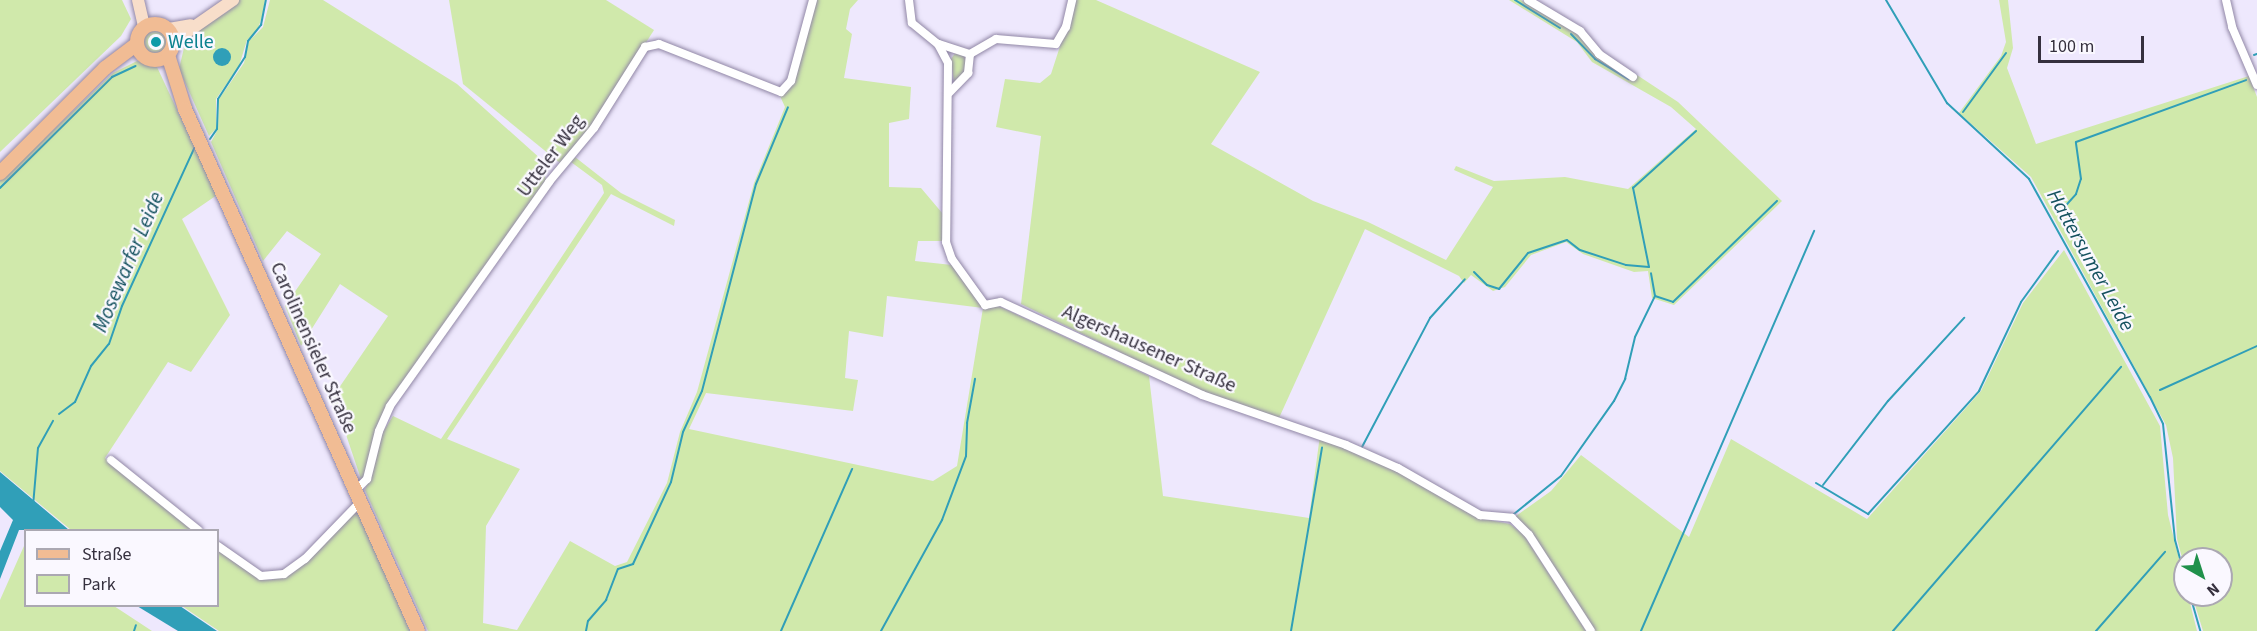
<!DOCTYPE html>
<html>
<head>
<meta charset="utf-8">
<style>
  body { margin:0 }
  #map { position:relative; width:2257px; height:631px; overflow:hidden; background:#eee8fd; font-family:"Source Sans 3",sans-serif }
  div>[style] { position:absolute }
  .green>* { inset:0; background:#d0e9ab }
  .round { border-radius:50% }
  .water>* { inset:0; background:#309fb8 }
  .stream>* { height:2px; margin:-1px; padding:0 1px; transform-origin:1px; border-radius:1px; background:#309fb8 }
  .roads { filter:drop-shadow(0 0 2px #9187a6) drop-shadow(0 0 2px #9187a6) }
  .street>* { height:8px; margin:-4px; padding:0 4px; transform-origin:4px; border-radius:4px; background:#fff }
  .secondary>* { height:12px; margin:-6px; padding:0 6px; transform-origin:6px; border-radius:6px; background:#f8deca }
  .primary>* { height:14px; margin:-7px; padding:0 7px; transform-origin:7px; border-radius:7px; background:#f1bc94 }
  .primary>.ring { margin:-7px; padding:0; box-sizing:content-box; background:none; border:14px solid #f1bc94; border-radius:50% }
  .dots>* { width:16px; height:16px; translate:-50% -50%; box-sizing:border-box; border:3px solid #faf8ff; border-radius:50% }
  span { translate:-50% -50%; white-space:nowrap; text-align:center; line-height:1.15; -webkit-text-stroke:4.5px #faf8ff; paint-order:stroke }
  .culture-label { font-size:20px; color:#0d838f }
  .left { translate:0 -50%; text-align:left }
  .street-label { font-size:20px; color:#35303e }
  .water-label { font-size:21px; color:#15525f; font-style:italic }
  .legend { position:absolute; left:24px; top:529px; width:195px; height:78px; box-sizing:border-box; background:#faf8ff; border:2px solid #aba8b2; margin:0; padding:8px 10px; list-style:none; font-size:18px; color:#35303e }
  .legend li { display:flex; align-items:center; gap:12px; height:30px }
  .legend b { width:30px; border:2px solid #aba8b2 }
  .north { position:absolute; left:2173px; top:547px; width:60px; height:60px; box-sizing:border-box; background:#faf8ff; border:2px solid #aba8b2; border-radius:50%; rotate:141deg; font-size:16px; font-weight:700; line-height:24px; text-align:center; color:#35303e }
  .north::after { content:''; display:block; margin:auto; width:21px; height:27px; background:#20914b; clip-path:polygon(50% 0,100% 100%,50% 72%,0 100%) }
  .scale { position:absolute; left:2038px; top:36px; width:106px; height:27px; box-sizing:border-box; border:3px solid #35303e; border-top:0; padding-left:8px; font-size:18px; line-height:21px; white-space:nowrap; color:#35303e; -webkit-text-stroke:4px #faf8ff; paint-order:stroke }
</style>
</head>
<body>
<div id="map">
  <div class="green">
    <i style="clip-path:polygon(0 0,122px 0,131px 19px,121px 36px,0 152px)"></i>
    <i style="clip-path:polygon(238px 0,265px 0,262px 17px,257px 31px,247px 40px,239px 66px,216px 99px,216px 129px,209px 136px,179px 69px,187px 35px,227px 12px)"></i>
    <i style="clip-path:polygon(270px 0,323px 0,457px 84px,542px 160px,546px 181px,388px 405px,362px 482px,339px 414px,330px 401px,388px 316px,340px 284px,301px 346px,285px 306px,321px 254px,287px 231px,263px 261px,211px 142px,218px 129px,219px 99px,244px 63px,249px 41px,263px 27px)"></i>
    <i style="clip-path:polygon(449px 0,606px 0,654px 30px,600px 115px,560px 163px,463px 84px)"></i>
    <i style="clip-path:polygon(evenodd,816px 0,858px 0,850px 9px,846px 29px,852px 34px,844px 78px,911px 87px,909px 119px,889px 123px,889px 187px,921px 188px,943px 214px,943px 241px,918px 241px,915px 261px,952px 265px,979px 297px,1149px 376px,1163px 496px,1309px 518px,1320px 435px,1397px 470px,1479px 518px,1510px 524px,1524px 535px,1586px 631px,428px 631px,365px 490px,383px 432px,393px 416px,441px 439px,604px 193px,602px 185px,571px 162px,575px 157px,621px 193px,675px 220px,674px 226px,611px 194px,447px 439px,520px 469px,486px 526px,483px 623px,517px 630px,570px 541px,615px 566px,627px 562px,667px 483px,680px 432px,697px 392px,754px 183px,785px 107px,780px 96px,794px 83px,816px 0,887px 296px,983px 308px,957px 466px,933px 481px,689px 429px,706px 393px,853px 411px,858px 380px,845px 378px,849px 331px,883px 337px,887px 296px)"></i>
    <i style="clip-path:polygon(1075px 0,1096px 0,1260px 72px,1211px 144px,1313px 201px,1368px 222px,1446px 260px,1493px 187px,1454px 170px,1456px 166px,1494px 181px,1565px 177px,1628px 189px,1696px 129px,1671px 107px,1592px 62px,1577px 42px,1509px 0,1521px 0,1582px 37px,1633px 80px,1637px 75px,1678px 102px,1782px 201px,1674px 305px,1652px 298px,1648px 271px,1634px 272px,1583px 254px,1566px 242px,1531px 255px,1505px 287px,1493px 291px,1471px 275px,1464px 283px,1459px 276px,1365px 229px,1279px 418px,1203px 393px,1021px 304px,1041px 136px,996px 127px,1005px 79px,1040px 83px,1051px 74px)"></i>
    <i style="clip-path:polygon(1999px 0,2008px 0,2013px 48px,2007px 68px,2036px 144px,2249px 76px,2257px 97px,2257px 631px,2203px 631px,2192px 595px,2221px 595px,2221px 559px,2185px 559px,2185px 569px,2177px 539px,2173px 458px,2166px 425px,2031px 177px,1959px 113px,2001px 56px,2006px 42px)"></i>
    <i class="round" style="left:142px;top:28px;width:28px;height:28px"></i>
    <i style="clip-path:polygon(956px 52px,967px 58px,966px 72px,954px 83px,951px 59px)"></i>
    <i style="clip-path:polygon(137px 61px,157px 67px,217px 195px,182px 219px,230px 315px,191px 372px,168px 362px,105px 458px,195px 530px,71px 530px,0 471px,0 181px,113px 73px)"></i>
    <i style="clip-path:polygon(2064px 250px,2160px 426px,2168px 515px,2197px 631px,1594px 631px,1516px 516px,1551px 491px,1581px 455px,1689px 537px,1731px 439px,1867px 519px,1981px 391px,2023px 303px)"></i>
    <i style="clip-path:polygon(357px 506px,410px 631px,219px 631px,182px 606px,218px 606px,218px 548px,250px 572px,271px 580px,294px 572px)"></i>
    <i style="clip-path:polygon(24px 546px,26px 606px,114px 606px,152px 631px,0 631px,0 600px)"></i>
  </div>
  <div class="water">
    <i class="round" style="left:213px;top:48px;width:18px;height:18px"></i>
    <i style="clip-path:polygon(0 472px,69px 530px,19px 530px,0 579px,0 551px,13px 520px,0 507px)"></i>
    <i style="clip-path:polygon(137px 606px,180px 606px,217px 631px,178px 631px)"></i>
  </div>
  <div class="stream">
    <i style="left:1515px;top:0;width:53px;rotate:31.9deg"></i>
    <i style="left:1886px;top:0;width:120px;rotate:59.4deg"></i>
    <i style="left:1947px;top:103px;width:112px;rotate:42.8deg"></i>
    <i style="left:2029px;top:179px;width:249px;rotate:61deg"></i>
    <i style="left:2150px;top:397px;width:30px;rotate:64deg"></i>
    <i style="left:2163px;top:424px;width:117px;rotate:84.1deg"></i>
    <i style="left:2175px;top:540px;width:38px;rotate:75deg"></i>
    <i style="left:1571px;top:34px;width:35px;rotate:46deg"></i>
    <i style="left:1595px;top:59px;width:39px;rotate:31deg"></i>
    <i style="left:2254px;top:55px;width:3px;rotate:-18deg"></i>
    <i style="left:1963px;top:112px;width:73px;rotate:-53.9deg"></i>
    <i style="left:210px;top:139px;width:12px;rotate:-55deg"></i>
    <i style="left:217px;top:129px;width:30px;rotate:-88deg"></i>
    <i style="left:218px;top:99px;width:50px;rotate:-57.3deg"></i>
    <i style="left:245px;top:57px;width:16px;rotate:-79deg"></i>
    <i style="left:248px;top:41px;width:21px;rotate:-51deg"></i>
    <i style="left:261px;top:25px;width:25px;rotate:-79deg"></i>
    <i style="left:0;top:188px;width:158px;rotate:-44.7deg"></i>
    <i style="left:112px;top:77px;width:26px;rotate:-25deg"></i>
    <i style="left:2060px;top:212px;width:24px;rotate:-48deg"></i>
    <i style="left:2076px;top:194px;width:16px;rotate:-72deg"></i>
    <i style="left:2081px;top:179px;width:37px;rotate:-98deg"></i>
    <i style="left:2076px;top:142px;width:181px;rotate:-20deg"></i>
    <i style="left:1474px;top:272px;width:18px;rotate:45deg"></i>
    <i style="left:1487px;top:285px;width:13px;rotate:18deg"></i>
    <i style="left:1499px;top:289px;width:46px;rotate:-51.1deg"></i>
    <i style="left:1528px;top:253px;width:41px;rotate:-18.4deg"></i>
    <i style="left:1567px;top:240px;width:16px;rotate:38deg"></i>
    <i style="left:1580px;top:250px;width:48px;rotate:18.1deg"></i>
    <i style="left:1626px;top:265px;width:23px;rotate:5deg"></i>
    <i style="left:1649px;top:267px;width:81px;rotate:-101.4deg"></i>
    <i style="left:1633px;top:188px;width:85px;rotate:-42.1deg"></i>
    <i style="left:1655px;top:296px;width:19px;rotate:18deg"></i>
    <i style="left:1673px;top:302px;width:145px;rotate:-44.2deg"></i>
    <i style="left:2160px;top:390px;width:107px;rotate:-24.4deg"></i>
    <i style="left:59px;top:414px;width:20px;rotate:-37deg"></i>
    <i style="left:75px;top:402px;width:39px;rotate:-66deg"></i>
    <i style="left:91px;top:366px;width:28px;rotate:-51deg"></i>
    <i style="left:109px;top:344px;width:40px;rotate:-71.1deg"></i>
    <i style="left:122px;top:306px;width:178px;rotate:-65.4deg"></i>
    <i style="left:1362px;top:447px;width:146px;rotate:-62.2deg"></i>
    <i style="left:1430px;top:318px;width:52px;rotate:-48.1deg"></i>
    <i style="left:1816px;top:483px;width:61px;rotate:30.8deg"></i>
    <i style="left:1868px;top:514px;width:166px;rotate:-47.9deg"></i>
    <i style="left:1979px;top:391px;width:98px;rotate:-64.7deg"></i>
    <i style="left:2021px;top:302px;width:63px;rotate:-54deg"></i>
    <i style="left:1823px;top:485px;width:106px;rotate:-52.3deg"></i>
    <i style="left:1888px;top:401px;width:113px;rotate:-47.5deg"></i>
    <i style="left:33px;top:506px;width:58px;rotate:-85.1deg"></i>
    <i style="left:38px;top:448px;width:31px;rotate:-61deg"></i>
    <i style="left:1514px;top:514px;width:60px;rotate:-39deg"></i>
    <i style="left:1561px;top:476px;width:92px;rotate:-54.8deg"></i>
    <i style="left:1614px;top:401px;width:25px;rotate:-63deg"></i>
    <i style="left:1625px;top:379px;width:43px;rotate:-76.6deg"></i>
    <i style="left:1635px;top:337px;width:46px;rotate:-64deg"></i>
    <i style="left:1655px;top:296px;width:23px;rotate:-100deg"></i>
    <i style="left:2190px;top:595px;width:37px;rotate:74deg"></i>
    <i style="left:134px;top:631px;width:6px;rotate:-72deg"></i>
    <i style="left:586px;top:631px;width:10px;rotate:-79deg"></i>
    <i style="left:588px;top:621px;width:28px;rotate:-49deg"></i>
    <i style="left:606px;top:600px;width:33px;rotate:-69deg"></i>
    <i style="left:618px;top:569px;width:16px;rotate:-18deg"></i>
    <i style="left:633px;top:564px;width:90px;rotate:-65.1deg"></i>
    <i style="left:671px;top:482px;width:51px;rotate:-76.5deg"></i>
    <i style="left:683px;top:432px;width:45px;rotate:-65.1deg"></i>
    <i style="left:702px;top:391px;width:214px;rotate:-75.4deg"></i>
    <i style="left:756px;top:184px;width:83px;rotate:-67.4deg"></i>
    <i style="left:781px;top:631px;width:177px;rotate:-66.3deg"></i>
    <i style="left:881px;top:631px;width:127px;rotate:-61.2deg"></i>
    <i style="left:942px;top:520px;width:68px;rotate:-69.4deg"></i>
    <i style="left:966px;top:456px;width:33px;rotate:-88deg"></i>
    <i style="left:967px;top:423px;width:45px;rotate:-79.7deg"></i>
    <i style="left:1291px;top:631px;width:186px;rotate:-80.4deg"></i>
    <i style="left:1641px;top:631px;width:436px;rotate:-66.6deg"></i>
    <i style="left:1893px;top:631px;width:349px;rotate:-49.2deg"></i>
    <i style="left:2096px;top:631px;width:105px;rotate:-48.9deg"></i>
  </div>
  <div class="roads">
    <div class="street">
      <i style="left:909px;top:0;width:23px;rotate:83deg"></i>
      <i style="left:912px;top:23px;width:33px;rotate:39deg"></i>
      <i style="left:938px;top:44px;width:21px;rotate:62deg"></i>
      <i style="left:948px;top:63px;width:179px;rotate:90.6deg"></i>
      <i style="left:946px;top:242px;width:18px;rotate:71deg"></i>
      <i style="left:952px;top:259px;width:57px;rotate:54.3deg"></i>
      <i style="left:985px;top:305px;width:16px;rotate:-11deg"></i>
      <i style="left:1001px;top:302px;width:221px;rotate:24.8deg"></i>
      <i style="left:1202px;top:395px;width:152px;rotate:19.1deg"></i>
      <i style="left:1346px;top:445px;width:57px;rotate:23.9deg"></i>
      <i style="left:1398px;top:468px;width:95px;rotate:29.8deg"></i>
      <i style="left:1480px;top:515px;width:32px;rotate:5deg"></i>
      <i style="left:1512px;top:518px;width:24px;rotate:45deg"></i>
      <i style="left:1529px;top:535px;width:114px;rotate:57.1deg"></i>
      <i style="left:1528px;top:0;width:61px;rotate:30.8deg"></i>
      <i style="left:1580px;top:31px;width:30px;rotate:50deg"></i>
      <i style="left:1599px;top:54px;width:41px;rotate:34.1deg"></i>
      <i style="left:2226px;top:0;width:28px;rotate:77deg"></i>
      <i style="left:2232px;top:27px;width:63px;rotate:66.7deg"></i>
      <i style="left:939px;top:44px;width:33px;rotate:18deg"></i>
      <i style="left:970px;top:54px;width:30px;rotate:-30deg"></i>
      <i style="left:996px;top:39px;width:60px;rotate:4.8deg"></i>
      <i style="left:1056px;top:44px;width:20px;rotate:-60deg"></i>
      <i style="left:1066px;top:27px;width:28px;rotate:-77deg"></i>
      <i style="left:949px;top:93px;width:28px;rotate:-46deg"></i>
      <i style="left:968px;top:73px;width:19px;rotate:-84deg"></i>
      <i style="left:111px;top:460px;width:112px;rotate:38.8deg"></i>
      <i style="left:355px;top:491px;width:17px;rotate:-45deg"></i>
      <i style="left:367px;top:479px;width:49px;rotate:-76deg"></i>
      <i style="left:379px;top:431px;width:27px;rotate:-66deg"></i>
      <i style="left:390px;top:406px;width:275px;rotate:-54.6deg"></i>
      <i style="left:549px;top:182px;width:70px;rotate:-50.2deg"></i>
      <i style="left:594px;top:128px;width:96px;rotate:-57.8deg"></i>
      <i style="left:645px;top:47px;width:14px;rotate:-12deg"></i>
      <i style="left:659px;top:44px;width:131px;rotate:21.5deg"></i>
      <i style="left:781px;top:92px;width:15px;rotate:-48deg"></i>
      <i style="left:791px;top:81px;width:84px;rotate:-74.8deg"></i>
      <i style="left:218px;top:546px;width:52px;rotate:34.9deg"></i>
      <i style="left:261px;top:576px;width:23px;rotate:-5deg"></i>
      <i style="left:284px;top:574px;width:26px;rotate:-36deg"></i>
      <i style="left:305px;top:559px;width:79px;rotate:-46deg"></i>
    </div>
    <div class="secondary">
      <i style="left:138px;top:0;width:28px;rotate:77deg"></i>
      <i style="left:169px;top:29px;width:22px;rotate:-10deg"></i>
      <i style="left:174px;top:41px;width:72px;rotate:-34.8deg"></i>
    </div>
    <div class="primary">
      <i class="ring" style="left:137px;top:24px;width:22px;height:22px"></i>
      <i style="left:168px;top:55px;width:57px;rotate:72.5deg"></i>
      <i style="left:185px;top:109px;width:572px;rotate:65.95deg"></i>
      <i style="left:0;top:173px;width:148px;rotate:-45deg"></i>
      <i style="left:105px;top:68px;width:40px;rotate:-37deg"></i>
    </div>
  </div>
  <div class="dots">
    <i style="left:156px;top:42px;background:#0f9aa8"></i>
  </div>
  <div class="culture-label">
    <span class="left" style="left:168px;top:42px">Welle</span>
  </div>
  <div class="street-label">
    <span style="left:551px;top:156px;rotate:-53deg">Utteler Weg</span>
    <span style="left:313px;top:348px;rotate:66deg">Carolinensieler Straße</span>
    <span style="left:1149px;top:349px;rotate:24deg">Algershausener Straße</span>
  </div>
  <div class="water-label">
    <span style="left:2091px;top:260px;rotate:61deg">Hattersumer Leide</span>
    <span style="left:128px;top:262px;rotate:-67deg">Mosewarfer Leide</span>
  </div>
  <ul class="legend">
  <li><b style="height:8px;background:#f1bc94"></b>Straße</li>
  <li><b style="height:16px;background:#d0e9ab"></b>Park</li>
  </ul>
  <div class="north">N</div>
  <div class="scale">100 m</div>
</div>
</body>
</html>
